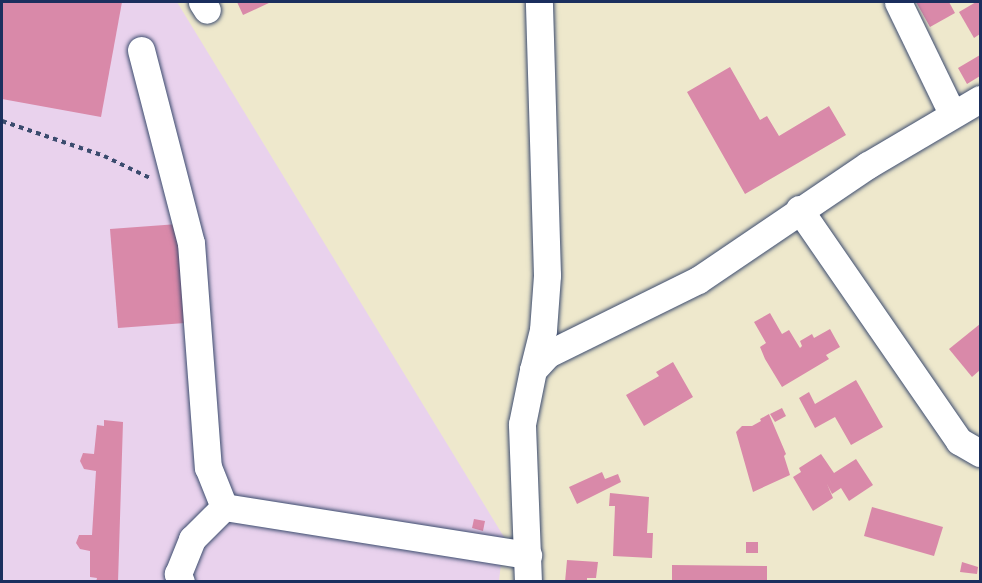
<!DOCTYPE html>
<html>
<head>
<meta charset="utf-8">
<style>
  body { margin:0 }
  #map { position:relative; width:982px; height:583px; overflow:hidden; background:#eee8cc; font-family:"Gentium Book Plus",serif }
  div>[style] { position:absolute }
  .built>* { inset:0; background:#e9d2ed }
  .building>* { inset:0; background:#d989a9 }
  .path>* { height:4px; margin-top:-2px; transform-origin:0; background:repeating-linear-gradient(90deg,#3b4b6e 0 4.5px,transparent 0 9px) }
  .roads { filter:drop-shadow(0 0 2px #3b4b6e) drop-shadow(0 0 2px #3b4b6e) }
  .minor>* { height:27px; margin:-13.5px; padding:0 13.5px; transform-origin:13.5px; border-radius:13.5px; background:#fff }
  span { translate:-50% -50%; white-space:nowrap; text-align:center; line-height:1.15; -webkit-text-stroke:4.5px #fbf7ec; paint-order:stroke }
  .frame { position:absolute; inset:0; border:3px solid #1b2f5e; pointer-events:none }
</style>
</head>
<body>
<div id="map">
  <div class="built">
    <i style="clip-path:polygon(2px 2px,177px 2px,504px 537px,499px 581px,2px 581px)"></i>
  </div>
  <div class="building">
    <i style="clip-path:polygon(2px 2px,122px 2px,101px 117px,2px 99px)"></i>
    <i style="clip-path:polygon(237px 2px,271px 2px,243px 15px)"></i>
    <i style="clip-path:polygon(916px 2px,949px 2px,955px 13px,930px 27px)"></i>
    <i style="clip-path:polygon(976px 2px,980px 2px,980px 34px,974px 38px,959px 12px)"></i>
    <i style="clip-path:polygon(980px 55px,980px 76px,967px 84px,958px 68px)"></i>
    <i style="clip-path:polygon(730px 67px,760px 120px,767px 116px,779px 136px,829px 106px,846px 135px,745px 194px,687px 92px)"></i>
    <i style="clip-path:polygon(178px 224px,185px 323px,118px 328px,110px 229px)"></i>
    <i style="clip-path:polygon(770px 313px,782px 334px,789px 330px,800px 348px,802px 346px,800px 341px,812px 334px,814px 338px,830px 329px,840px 347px,826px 355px,829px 359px,782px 387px,765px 359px,760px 347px,766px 343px,754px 322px)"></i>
    <i style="clip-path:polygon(980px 324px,980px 370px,972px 377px,949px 349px)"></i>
    <i style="clip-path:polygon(673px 362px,693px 397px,644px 426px,626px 395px,659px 376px,656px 372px)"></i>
    <i style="clip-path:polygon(856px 380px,883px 427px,851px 445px,835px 417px,815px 428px,799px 398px,809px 392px,815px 404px)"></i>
    <i style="clip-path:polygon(782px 408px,786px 416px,775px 422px,770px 414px)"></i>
    <i style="clip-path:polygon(769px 414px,786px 454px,784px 456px,790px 475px,753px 492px,736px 432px,742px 426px,752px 426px,761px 421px,760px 419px)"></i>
    <i style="clip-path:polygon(104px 420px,123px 422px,118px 582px,96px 582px,97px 578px,90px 577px,90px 551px,80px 549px,76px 543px,79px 535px,92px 535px,96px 471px,84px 469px,80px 461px,83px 453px,94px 454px,97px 425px,104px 426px)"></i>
    <i style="clip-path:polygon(821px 454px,834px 473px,856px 459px,873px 485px,849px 501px,841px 488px,832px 494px,827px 484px,833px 498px,813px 511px,793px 477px,801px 472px,799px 468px)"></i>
    <i style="clip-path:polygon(602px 472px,605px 479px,618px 474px,621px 482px,577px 504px,569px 487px)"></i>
    <i style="clip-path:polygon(610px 493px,649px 497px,647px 533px,653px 533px,652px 558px,613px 556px,615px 506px,609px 506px)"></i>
    <i style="clip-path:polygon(872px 507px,943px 527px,934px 556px,864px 536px)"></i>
    <i style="clip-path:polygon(474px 519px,485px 521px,483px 531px,472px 528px)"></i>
    <i style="clip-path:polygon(746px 542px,758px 542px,758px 553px,746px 553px)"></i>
    <i style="clip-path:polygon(567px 560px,598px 562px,596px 578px,587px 578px,587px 582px,565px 582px)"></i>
    <i style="clip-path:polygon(962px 562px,978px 567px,977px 574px,960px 572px)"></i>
    <i style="clip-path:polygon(672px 565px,767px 566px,767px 582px,672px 582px)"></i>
  </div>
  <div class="path">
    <i style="left:2px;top:121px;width:108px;rotate:18.9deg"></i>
    <i style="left:104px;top:156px;width:51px;rotate:25.6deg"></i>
  </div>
  <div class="roads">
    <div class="minor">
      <i style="left:202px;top:2px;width:9px;rotate:58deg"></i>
      <i style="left:898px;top:2px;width:123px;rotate:64.1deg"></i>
      <i style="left:141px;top:50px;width:199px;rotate:75.5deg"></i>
      <i style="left:191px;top:243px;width:225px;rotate:85.7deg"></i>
      <i style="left:208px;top:467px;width:43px;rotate:68.2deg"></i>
      <i style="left:224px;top:507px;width:308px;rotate:9deg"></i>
      <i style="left:799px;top:209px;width:282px;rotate:55.4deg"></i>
      <i style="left:959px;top:441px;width:24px;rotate:30deg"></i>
      <i style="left:533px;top:370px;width:41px;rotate:-76deg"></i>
      <i style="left:543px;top:330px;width:55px;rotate:-85.8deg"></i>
      <i style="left:547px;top:275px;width:273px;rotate:-91.7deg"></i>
      <i style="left:181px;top:582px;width:9px;rotate:-111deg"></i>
      <i style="left:178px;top:574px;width:38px;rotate:-68deg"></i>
      <i style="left:192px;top:539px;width:45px;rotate:-45deg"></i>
      <i style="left:528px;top:582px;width:158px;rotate:-92.2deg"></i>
      <i style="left:522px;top:424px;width:55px;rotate:-78.5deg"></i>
      <i style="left:533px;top:370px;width:22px;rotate:-47deg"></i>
      <i style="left:548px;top:354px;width:167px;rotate:-26.3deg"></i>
      <i style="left:698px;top:280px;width:205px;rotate:-34.1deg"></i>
      <i style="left:868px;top:165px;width:130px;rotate:-30.5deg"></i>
    </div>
  </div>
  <div class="frame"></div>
</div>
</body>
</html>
